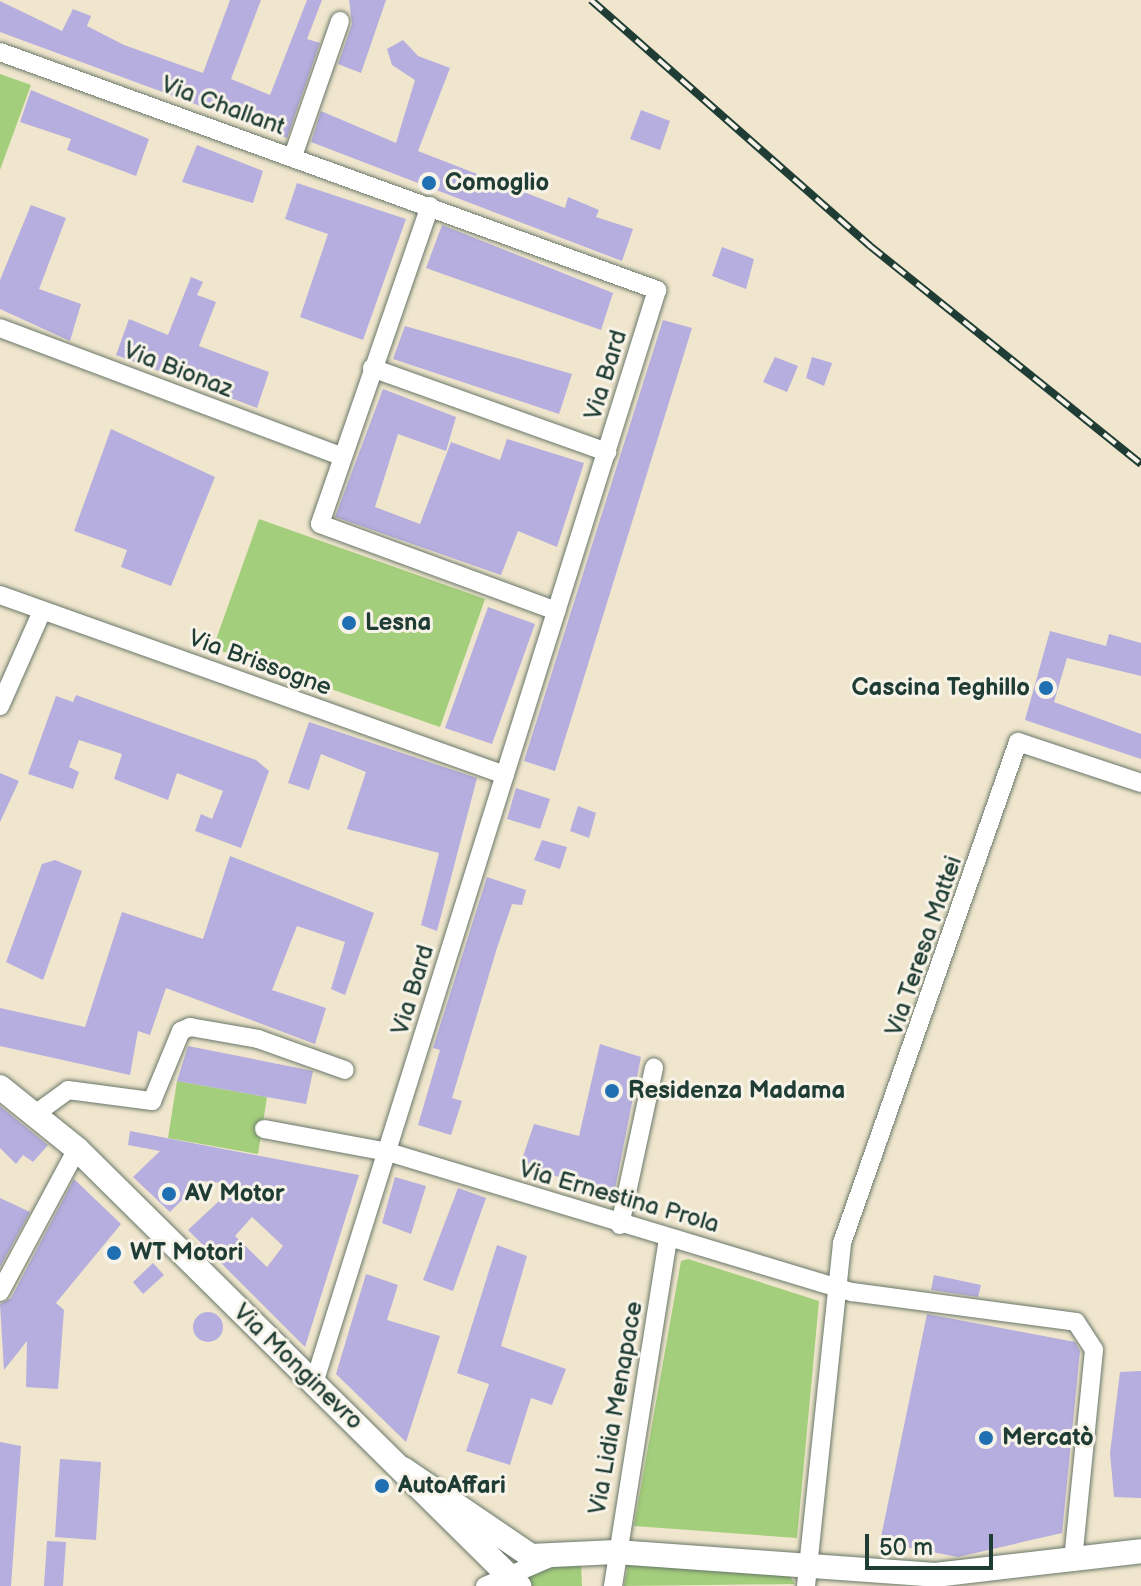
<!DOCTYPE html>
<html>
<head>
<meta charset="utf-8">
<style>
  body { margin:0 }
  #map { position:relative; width:1141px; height:1586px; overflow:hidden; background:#f0e6cd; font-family:"Balsamiq Sans",sans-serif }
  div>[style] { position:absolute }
  .green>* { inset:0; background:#a3ce7b }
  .building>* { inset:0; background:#b5aede }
  .round { border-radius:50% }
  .roads { filter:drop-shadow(0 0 2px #68786a) drop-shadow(0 0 2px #68786a) }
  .street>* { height:18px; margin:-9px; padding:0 9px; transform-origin:9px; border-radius:9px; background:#fff }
  .secondary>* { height:24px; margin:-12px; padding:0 12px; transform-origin:12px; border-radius:12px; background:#fff }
  .rail>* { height:8px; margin-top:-4px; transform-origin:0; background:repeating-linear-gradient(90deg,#f7f3e8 0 15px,#1f3d34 0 30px); box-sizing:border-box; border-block:2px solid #1f3d34 }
  .dots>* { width:22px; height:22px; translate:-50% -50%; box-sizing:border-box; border:4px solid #f7f3e8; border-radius:50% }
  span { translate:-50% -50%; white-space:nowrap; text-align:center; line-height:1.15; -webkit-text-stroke:6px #f7f3e8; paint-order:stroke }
  .street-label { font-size:24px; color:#1f3d34 }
  .poi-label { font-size:24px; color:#1f3d34; font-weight:700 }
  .left { translate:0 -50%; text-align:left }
  .right { translate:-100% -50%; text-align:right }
  .scale { position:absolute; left:865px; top:1534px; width:128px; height:36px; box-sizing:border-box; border:4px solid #1f3d34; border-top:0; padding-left:10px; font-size:24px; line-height:28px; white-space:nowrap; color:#1f3d34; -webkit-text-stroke:6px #f7f3e8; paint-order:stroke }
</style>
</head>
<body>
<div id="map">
  <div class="green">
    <i style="clip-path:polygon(0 74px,31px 85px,0 170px)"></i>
    <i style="clip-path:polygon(259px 519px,485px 599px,440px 727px,213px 648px)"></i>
    <i style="clip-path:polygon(177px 1081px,267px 1097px,258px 1154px,168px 1138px)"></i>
    <i style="clip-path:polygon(688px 1259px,819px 1301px,797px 1538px,634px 1526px,681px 1261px)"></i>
    <i style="clip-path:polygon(581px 1562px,582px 1586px,532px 1586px,520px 1572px)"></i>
    <i style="clip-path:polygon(628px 1565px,788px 1573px,795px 1584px,624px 1586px)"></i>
  </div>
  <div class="building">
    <i style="clip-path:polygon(230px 0,261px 0,231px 79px,270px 95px,307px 0,322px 0,307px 39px,320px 43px,287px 138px,0 32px,0 1px,62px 31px,73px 9px,91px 16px,87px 26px,124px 45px,203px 73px)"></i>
    <i style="clip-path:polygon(349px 0,386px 0,361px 73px,338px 64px,352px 24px)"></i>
    <i style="clip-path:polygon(403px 40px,418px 56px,450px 68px,418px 151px,565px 208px,568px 197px,599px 210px,596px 217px,633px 229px,622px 261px,311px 142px,321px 111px,396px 143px,415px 80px,392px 65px,387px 49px)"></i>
    <i style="clip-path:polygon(31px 90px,149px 139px,136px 176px,67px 150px,71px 139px,20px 122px)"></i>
    <i style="clip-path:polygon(641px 110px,670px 121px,660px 150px,630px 139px)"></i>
    <i style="clip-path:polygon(197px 145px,263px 171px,253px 203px,182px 182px)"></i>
    <i style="clip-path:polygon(297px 183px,406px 219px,363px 340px,300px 317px,328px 234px,285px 219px)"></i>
    <i style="clip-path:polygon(31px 205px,66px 218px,39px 289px,81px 304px,70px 341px,0 309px,0 280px)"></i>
    <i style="clip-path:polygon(442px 225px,613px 293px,601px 330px,426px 268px)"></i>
    <i style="clip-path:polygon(722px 247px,754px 259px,746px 289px,712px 276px)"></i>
    <i style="clip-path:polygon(191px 277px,203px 282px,197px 295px,216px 302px,199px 346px,269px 372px,257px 408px,116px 355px,129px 319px,168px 335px)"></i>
    <i style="clip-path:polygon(663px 320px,692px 328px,555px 771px,524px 761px)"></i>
    <i style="clip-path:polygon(405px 326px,572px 374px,559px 414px,393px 359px)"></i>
    <i style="clip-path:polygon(775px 357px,798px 366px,787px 392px,763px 382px)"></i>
    <i style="clip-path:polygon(812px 357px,832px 363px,824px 386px,806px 378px)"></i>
    <i style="clip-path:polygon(383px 389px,456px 417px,446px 451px,398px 434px,375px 507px,420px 524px,451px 442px,500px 460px,507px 439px,584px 463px,557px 547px,518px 531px,501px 575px,335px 517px)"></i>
    <i style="clip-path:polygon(111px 429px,215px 477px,171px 586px,121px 567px,127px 550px,74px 531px)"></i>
    <i style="clip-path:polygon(488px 607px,535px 624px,492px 744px,445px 728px)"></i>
    <i style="clip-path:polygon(1050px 631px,1106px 646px,1109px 634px,1141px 643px,1141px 676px,1067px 658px,1054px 702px,1141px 734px,1141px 759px,1025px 720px)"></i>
    <i style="clip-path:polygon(76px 695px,256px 760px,269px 771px,241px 848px,195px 831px,201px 814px,212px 819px,223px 791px,177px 773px,168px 800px,114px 779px,122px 754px,79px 740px,69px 767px,79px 772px,73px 789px,28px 774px,56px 696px,73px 702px)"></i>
    <i style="clip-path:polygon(309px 722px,477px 778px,437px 931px,421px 925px,439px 853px,347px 829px,366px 772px,321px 754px,309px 790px,288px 783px)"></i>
    <i style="clip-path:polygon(0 773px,19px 781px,0 822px)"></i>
    <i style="clip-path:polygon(516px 788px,550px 799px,540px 829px,507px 819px)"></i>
    <i style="clip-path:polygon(578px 806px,596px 813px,589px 838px,570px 831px)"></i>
    <i style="clip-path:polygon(542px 840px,567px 847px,560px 869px,534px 860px)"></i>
    <i style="clip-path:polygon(230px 856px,374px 913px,345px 995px,331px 989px,345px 942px,297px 926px,272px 990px,326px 1008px,315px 1044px,166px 988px,150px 1035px,138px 1031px,130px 1075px,0 1046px,0 1008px,85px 1027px,122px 912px,203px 939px)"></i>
    <i style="clip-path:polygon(55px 860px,82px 871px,43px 980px,6px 962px,42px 864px)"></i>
    <i style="clip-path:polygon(487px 877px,526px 890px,522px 905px,512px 904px,497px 948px,452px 1098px,462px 1101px,451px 1135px,418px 1125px,440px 1050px,433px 1048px)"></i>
    <i style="clip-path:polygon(600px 1044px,641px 1057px,614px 1194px,520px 1165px,534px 1124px,579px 1136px)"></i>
    <i style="clip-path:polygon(188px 1046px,313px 1071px,306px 1104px,177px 1081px)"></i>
    <i style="clip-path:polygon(0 1106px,48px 1145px,33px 1162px,23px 1155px,16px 1164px,0 1148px)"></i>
    <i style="clip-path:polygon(evenodd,130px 1131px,359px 1175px,305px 1347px,188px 1230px,219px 1201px,222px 1183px,201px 1181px,170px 1212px,133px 1177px,160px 1151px,128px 1145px,130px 1131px,252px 1217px,283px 1246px,267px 1267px,235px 1236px,252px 1217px)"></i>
    <i style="clip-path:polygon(395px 1177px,426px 1186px,411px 1234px,382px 1223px)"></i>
    <i style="clip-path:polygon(74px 1179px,121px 1224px,56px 1303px,64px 1310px,58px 1389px,26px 1387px,27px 1341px,4px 1370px,0 1304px,11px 1298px)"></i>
    <i style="clip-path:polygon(458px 1188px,486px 1198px,453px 1291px,423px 1280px)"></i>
    <i style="clip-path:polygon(0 1198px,30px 1212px,0 1267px)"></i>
    <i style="clip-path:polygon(497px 1245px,527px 1256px,501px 1346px,566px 1369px,552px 1405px,531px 1398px,510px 1465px,466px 1451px,489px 1384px,457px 1373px)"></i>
    <i style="clip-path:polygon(153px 1263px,164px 1275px,143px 1294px,133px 1282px)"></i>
    <i style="clip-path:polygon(366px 1274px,398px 1285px,387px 1320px,440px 1336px,406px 1442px,336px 1374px)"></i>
    <i style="clip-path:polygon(934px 1275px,981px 1285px,978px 1297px,931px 1290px)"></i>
    <i class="round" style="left:193px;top:1312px;width:30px;height:30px"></i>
    <i style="clip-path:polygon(927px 1314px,1075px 1342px,1080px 1351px,1062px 1533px,958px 1557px,880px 1542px)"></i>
    <i style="clip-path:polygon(1141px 1371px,1141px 1498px,1114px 1497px,1110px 1453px,1120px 1372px)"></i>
    <i style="clip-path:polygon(0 1442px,21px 1446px,11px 1586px,0 1586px)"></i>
    <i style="clip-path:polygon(60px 1459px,101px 1462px,96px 1540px,55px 1537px)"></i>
    <i style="clip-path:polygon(47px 1541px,66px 1542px,63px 1586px,44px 1586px)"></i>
  </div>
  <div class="roads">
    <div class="street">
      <i style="left:0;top:52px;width:699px;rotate:19.91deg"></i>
      <i style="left:657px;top:290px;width:1146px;rotate:107.42deg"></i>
      <i style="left:293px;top:156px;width:143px;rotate:-70.8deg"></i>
      <i style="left:430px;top:206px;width:336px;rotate:109.1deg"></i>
      <i style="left:320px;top:524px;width:252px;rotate:20.2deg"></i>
      <i style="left:0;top:328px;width:363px;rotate:20.6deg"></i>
      <i style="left:372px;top:368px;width:250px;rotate:19.7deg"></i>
      <i style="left:0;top:595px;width:536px;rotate:19.62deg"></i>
      <i style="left:0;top:706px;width:104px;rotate:-66.1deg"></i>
      <i style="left:38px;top:1112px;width:37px;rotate:-36deg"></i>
      <i style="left:68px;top:1090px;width:85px;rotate:7.5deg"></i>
      <i style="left:152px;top:1101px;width:76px;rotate:-67.5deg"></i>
      <i style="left:181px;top:1031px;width:10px;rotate:-24deg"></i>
      <i style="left:190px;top:1027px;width:69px;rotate:10deg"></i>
      <i style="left:258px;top:1039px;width:92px;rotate:19.6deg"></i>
      <i style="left:264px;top:1129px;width:126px;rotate:10.5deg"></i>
      <i style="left:388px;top:1152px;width:485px;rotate:16.8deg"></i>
      <i style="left:852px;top:1292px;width:226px;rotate:7.6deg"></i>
      <i style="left:1076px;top:1322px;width:33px;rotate:57deg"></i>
      <i style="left:1094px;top:1350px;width:213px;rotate:95.7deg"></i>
      <i style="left:620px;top:1225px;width:161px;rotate:-77.8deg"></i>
      <i style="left:0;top:1292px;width:162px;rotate:-61.7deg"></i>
      <i style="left:485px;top:1586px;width:69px;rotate:-23.2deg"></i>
      <i style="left:613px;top:1586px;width:352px;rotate:-81deg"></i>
      <i style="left:806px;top:1586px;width:345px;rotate:-84deg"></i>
      <i style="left:842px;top:1243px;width:531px;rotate:-70.64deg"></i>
      <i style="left:1018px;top:742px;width:130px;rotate:18.4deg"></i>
    </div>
    <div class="secondary">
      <i style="left:0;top:1087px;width:99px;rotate:38.8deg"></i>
      <i style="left:77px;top:1149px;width:622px;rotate:44.67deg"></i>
      <i style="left:403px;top:1469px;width:155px;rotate:34.2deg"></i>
      <i style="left:531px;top:1556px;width:85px;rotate:-2.7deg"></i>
      <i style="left:616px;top:1552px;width:320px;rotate:4.1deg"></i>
      <i style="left:935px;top:1575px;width:207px;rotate:-6.6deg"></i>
    </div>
  </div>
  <div class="rail">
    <i style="left:591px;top:0;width:372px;rotate:41.4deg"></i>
    <i style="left:870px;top:246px;width:348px;rotate:38.8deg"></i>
  </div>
  <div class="dots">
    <i style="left:429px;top:183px;background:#1f6fb2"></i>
    <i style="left:349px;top:623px;background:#1f6fb2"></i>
    <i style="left:1046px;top:688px;background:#1f6fb2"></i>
    <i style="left:612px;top:1091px;background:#1f6fb2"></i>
    <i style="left:169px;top:1194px;background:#1f6fb2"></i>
    <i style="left:114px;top:1253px;background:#1f6fb2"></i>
    <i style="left:986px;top:1438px;background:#1f6fb2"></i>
    <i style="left:382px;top:1486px;background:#1f6fb2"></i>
  </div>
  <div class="street-label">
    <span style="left:223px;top:106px;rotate:20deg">Via Challant</span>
    <span style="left:178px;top:370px;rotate:21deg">Via Bionaz</span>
    <span style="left:606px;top:375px;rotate:-73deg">Via Bard</span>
    <span style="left:260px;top:663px;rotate:20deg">Via Brissogne</span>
    <span style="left:924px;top:946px;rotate:-71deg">Via Teresa Mattei</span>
    <span style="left:413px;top:990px;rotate:-73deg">Via Bard</span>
    <span style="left:619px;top:1197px;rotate:16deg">Via Ernestina Prola</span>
    <span style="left:298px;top:1367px;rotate:44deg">Via Monginevro</span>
    <span style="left:616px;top:1408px;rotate:-80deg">Via Lidia Menapace</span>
  </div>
  <div class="poi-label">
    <span class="left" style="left:445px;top:183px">Comoglio</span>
    <span class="left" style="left:365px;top:623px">Lesna</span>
    <span class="right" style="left:1030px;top:688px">Cascina Teghillo</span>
    <span class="left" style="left:628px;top:1091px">Residenza Madama</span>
    <span class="left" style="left:185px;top:1194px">AV Motor</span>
    <span class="left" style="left:130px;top:1253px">WT Motori</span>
    <span class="left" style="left:1002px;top:1438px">Mercatò</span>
    <span class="left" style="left:398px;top:1486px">AutoAffari</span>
  </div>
  <div class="scale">50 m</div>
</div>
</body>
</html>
